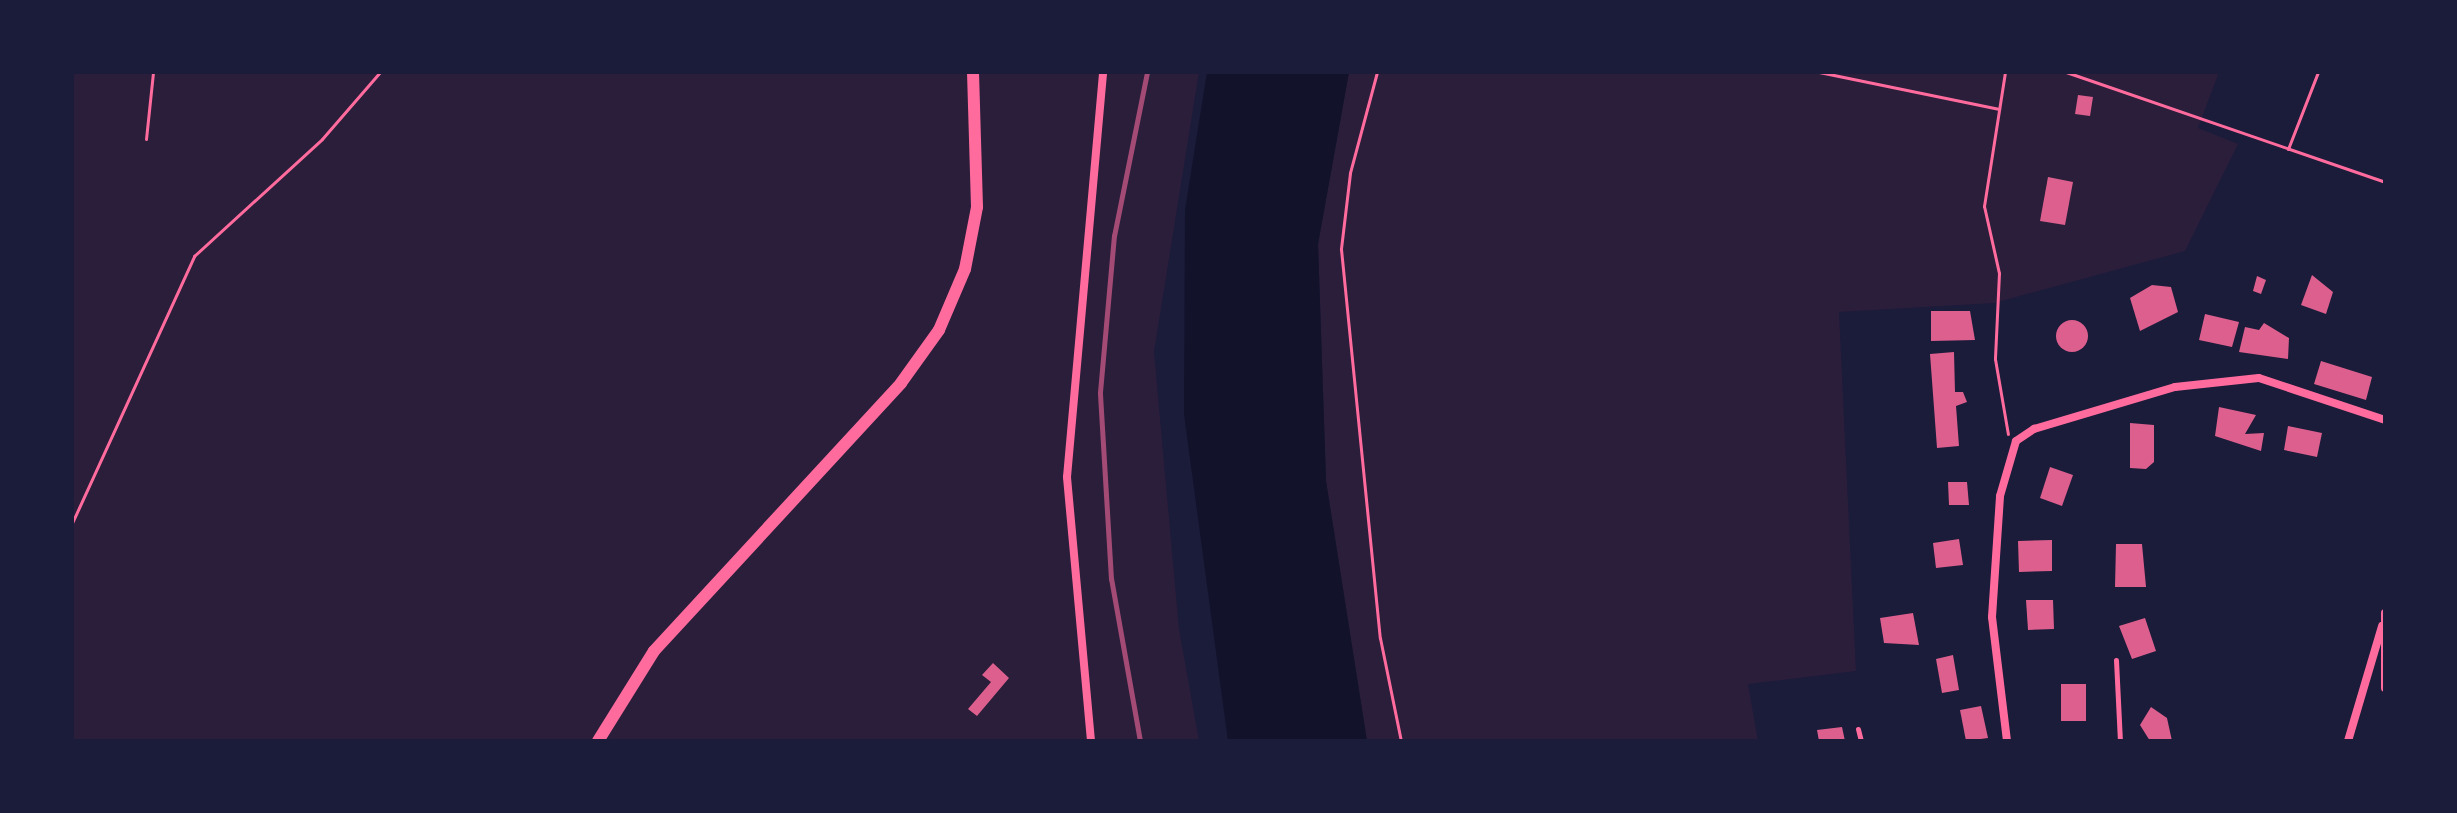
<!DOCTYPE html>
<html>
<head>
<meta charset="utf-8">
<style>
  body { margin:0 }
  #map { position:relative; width:2457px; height:813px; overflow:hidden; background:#1b1b3a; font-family:"Exo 2",sans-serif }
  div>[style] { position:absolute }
  .green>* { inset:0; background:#2a1e3b }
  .water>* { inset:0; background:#12122b }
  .building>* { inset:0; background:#dd5f8e }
  .round { border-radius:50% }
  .path>* { height:3px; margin:-1.5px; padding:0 1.5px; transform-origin:1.5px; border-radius:1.5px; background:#ff6b9d }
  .service>* { height:5px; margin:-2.5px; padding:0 2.5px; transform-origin:2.5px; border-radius:2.5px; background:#ff6b9d }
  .minor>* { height:8px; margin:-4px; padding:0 4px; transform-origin:4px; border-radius:4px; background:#ff6b9d }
  .tertiary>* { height:12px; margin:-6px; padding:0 6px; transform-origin:6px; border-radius:6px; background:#ff6b9d }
  .rail>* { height:5px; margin:-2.5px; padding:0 2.5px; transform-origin:2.5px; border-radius:2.5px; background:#a44b75 }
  span { translate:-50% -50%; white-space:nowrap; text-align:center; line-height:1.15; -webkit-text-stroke:7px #1b1b3a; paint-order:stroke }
  .frame { position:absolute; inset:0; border:74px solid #1b1b3a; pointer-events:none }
</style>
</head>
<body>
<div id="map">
  <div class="green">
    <i style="clip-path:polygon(72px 72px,1199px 72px,1154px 352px,1179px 629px,1199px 741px,72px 741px)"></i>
    <i style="clip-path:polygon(1349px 72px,2219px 72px,2198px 128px,2238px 144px,2185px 251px,1994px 303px,1839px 312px,1856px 671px,1748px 684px,1758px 741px,1367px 741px,1326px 481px,1318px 244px)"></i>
  </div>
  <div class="water">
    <i style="clip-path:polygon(1207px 72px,1349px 72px,1318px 244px,1326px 481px,1367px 741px,1228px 741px,1184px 414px,1185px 210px)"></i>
  </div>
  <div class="building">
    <i style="clip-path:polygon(2078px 95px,2093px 97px,2090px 116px,2075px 114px)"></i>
    <i style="clip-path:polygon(2048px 177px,2073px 182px,2065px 225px,2040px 221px)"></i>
    <i style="clip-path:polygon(2312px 275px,2333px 292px,2326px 314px,2301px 305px)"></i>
    <i style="clip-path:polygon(2257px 276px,2266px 280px,2261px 294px,2253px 291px)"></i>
    <i style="clip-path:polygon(2152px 285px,2171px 287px,2178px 312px,2140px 331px,2130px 298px)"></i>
    <i style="clip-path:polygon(1931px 311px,1970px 311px,1975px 340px,1931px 341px)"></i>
    <i style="clip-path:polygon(2205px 314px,2239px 322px,2232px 347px,2199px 340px)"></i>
    <i class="round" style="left:2056px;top:320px;width:32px;height:32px"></i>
    <i style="clip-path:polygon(2264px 323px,2289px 338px,2288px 359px,2239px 352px,2245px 327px,2259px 330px)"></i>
    <i style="clip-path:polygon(1954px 352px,1955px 392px,1963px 392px,1967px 402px,1956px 406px,1959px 446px,1937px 448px,1930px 354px)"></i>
    <i style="clip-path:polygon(2321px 361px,2372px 377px,2366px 400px,2314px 384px)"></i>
    <i style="clip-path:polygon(2219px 407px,2256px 415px,2245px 434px,2264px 433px,2261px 451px,2215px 436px)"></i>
    <i style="clip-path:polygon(2130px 423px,2154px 425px,2154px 462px,2146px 469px,2130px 468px)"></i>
    <i style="clip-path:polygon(2288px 426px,2322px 433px,2317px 457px,2284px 450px)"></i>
    <i style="clip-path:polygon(2050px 467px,2073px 475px,2062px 506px,2040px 498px)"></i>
    <i style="clip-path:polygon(1948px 482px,1967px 482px,1969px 505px,1949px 505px)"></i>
    <i style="clip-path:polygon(1959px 539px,1963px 565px,1936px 568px,1933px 543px)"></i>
    <i style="clip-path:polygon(2052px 540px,2052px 571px,2019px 572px,2018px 541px)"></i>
    <i style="clip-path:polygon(2116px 544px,2142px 544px,2146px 587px,2115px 587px)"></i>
    <i style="clip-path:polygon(2026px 600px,2053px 600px,2054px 629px,2028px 630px)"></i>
    <i style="clip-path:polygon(1913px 613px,1919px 645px,1884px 643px,1880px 618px)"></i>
    <i style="clip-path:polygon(2145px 618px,2156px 651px,2132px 659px,2119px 626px)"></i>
    <i style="clip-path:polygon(1953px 655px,1959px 690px,1942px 693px,1936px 659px)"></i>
    <i style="clip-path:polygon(993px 663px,1009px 678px,977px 716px,968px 709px,991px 682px,982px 675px)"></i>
    <i style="clip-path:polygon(2061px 684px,2086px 684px,2086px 721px,2061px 721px)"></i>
    <i style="clip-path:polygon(1981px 706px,1988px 738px,1966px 741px,1960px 710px)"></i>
    <i style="clip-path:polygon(2151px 707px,2167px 718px,2172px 741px,2150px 741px,2140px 725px)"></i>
    <i style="clip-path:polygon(1842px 727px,1845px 741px,1819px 741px,1817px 730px)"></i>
  </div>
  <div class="path">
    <i style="left:1377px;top:72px;width:105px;rotate:105deg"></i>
    <i style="left:1350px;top:173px;width:77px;rotate:96.8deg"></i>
    <i style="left:1341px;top:249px;width:391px;rotate:84.3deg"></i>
    <i style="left:1380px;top:638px;width:105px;rotate:78.5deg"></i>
    <i style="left:1819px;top:72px;width:184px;rotate:11.6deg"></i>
    <i style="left:2005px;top:72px;width:136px;rotate:98.9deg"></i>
    <i style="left:1984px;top:206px;width:69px;rotate:77.4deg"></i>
    <i style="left:1999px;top:273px;width:86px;rotate:92.7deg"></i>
    <i style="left:1995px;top:359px;width:76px;rotate:80.2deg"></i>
    <i style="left:2066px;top:72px;width:337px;rotate:19deg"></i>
    <i style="left:146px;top:139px;width:67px;rotate:-84deg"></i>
    <i style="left:2288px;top:149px;width:83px;rotate:-68.7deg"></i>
    <i style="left:72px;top:523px;width:294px;rotate:-65.4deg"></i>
    <i style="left:194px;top:256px;width:173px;rotate:-42.4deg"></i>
    <i style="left:322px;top:139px;width:89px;rotate:-49.1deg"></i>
  </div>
  <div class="service">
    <i style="left:2116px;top:660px;width:81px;rotate:87.2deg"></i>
    <i style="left:1858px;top:729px;width:12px;rotate:76deg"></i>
  </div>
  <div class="minor">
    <i style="left:2385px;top:613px;width:75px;rotate:90deg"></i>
    <i style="left:1091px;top:741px;width:265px;rotate:-95.2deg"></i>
    <i style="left:1067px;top:477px;width:407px;rotate:-84.9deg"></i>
    <i style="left:2007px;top:741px;width:125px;rotate:-96.9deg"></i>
    <i style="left:1992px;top:617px;width:121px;rotate:-86.2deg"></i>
    <i style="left:2000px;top:496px;width:57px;rotate:-73.8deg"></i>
    <i style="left:2016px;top:441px;width:22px;rotate:-34deg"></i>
    <i style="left:2034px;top:429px;width:147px;rotate:-16.6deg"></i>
    <i style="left:2175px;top:387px;width:84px;rotate:-6.1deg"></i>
    <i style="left:2259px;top:378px;width:133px;rotate:18.4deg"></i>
    <i style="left:2348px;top:741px;width:120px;rotate:-73.5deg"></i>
  </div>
  <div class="tertiary">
    <i style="left:598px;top:741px;width:106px;rotate:-58.1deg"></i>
    <i style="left:654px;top:651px;width:364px;rotate:-47.3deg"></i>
    <i style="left:901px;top:383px;width:65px;rotate:-54.4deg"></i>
    <i style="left:939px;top:330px;width:66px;rotate:-66.9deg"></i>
    <i style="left:965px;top:269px;width:63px;rotate:-79deg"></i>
    <i style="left:977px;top:207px;width:135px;rotate:-91.7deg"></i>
  </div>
  <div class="rail">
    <i style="left:1140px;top:741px;width:165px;rotate:-100.1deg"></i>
    <i style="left:1111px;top:579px;width:187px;rotate:-93.4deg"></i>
    <i style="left:1100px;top:392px;width:157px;rotate:-84.9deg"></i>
    <i style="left:1114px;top:236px;width:167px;rotate:-78.6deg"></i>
  </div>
  <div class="frame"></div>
</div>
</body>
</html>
